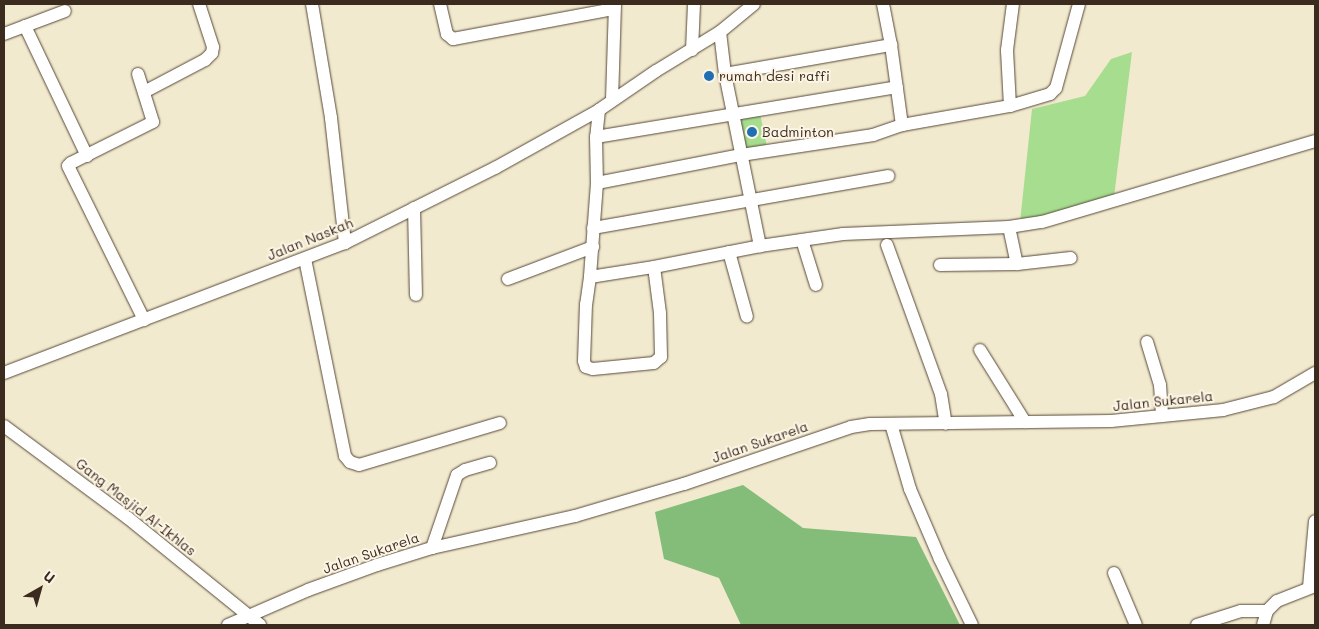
<!DOCTYPE html>
<html>
<head>
<meta charset="utf-8">
<style>
  body { margin:0 }
  #map { position:relative; width:1319px; height:629px; overflow:hidden; background:#f2eace; font-family:Mali,sans-serif }
  div>[style] { position:absolute }
  .green>* { inset:0; background:#a6dd8e }
  .forest>* { inset:0; background:#84bc79 }
  .roads { filter:drop-shadow(0 0 1px #564738) drop-shadow(0 0 1px #564738) }
  .street>* { height:12px; margin:-6px; padding:0 6px; transform-origin:6px; border-radius:6px; background:#fff }
  .dots>* { width:14px; height:14px; translate:-50% -50%; box-sizing:border-box; border:2px solid #fcf5e5; border-radius:50% }
  span { translate:-50% -50%; white-space:nowrap; text-align:center; line-height:1.15; -webkit-text-stroke:4px #fcf5e5; paint-order:stroke }
  .poi-label { font-size:14px; color:#3b2a1e }
  .left { translate:0 -50%; text-align:left }
  .street-label { font-size:14px; color:#3b2a1e }
  .frame { position:absolute; inset:0; border:5px solid #3b2a1e; pointer-events:none }
  .north { position:absolute; left:15px; top:564px; width:50px; height:50px; -webkit-text-stroke:4px #fcf5e5; paint-order:stroke; rotate:38deg; font-size:14px; font-weight:700; line-height:20px; text-align:center; color:#3b2a1e }
  .north::after { content:''; display:block; margin:auto; width:18px; height:22px; background:#3b2a1e; clip-path:polygon(50% 0,100% 100%,50% 72%,0 100%) }
</style>
</head>
<body>
<div id="map">
  <div class="green">
    <i style="clip-path:polygon(1132px 52px,1113px 205px,1020px 222px,1032px 109px,1085px 96px,1111px 59px)"></i>
    <i style="clip-path:polygon(760px 113px,767px 147px,744px 151px,737px 117px)"></i>
  </div>
  <div class="forest">
    <i style="clip-path:polygon(743px 485px,803px 528px,916px 537px,960px 625px,741px 625px,719px 578px,664px 559px,655px 512px)"></i>
  </div>
  <div class="roads">
    <div class="street">
      <i style="left:312px;top:4px;width:116px;rotate:80.5deg"></i>
      <i style="left:331px;top:118px;width:126px;rotate:83.6deg"></i>
      <i style="left:440px;top:4px;width:31px;rotate:77deg"></i>
      <i style="left:447px;top:34px;width:8px;rotate:40deg"></i>
      <i style="left:453px;top:39px;width:164px;rotate:-10.6deg"></i>
      <i style="left:883px;top:4px;width:42px;rotate:79deg"></i>
      <i style="left:891px;top:45px;width:81px;rotate:82.2deg"></i>
      <i style="left:25px;top:26px;width:144px;rotate:64.5deg"></i>
      <i style="left:720px;top:32px;width:42px;rotate:83.2deg"></i>
      <i style="left:725px;top:74px;width:176px;rotate:78.5deg"></i>
      <i style="left:4px;top:34px;width:65px;rotate:-20.7deg"></i>
      <i style="left:692px;top:50px;width:46px;rotate:-87.5deg"></i>
      <i style="left:138px;top:74px;width:50px;rotate:72.6deg"></i>
      <i style="left:153px;top:122px;width:92px;rotate:153.4deg"></i>
      <i style="left:71px;top:163px;width:4px;rotate:135deg"></i>
      <i style="left:68px;top:166px;width:172px;rotate:63.7deg"></i>
      <i style="left:725px;top:74px;width:169px;rotate:-9.9deg"></i>
      <i style="left:144px;top:92px;width:69px;rotate:-27.7deg"></i>
      <i style="left:205px;top:60px;width:10px;rotate:-45deg"></i>
      <i style="left:212px;top:53px;width:6px;rotate:-81deg"></i>
      <i style="left:213px;top:47px;width:45px;rotate:-108deg"></i>
      <i style="left:612px;top:100px;width:96px;rotate:-88.2deg"></i>
      <i style="left:1010px;top:106px;width:56px;rotate:-93.1deg"></i>
      <i style="left:1007px;top:50px;width:46px;rotate:-82.6deg"></i>
      <i style="left:599px;top:110px;width:27px;rotate:96deg"></i>
      <i style="left:596px;top:137px;width:46px;rotate:88.8deg"></i>
      <i style="left:597px;top:183px;width:94px;rotate:94.3deg"></i>
      <i style="left:590px;top:277px;width:65px;rotate:-8.9deg"></i>
      <i style="left:654px;top:267px;width:108px;rotate:-11.2deg"></i>
      <i style="left:760px;top:246px;width:84px;rotate:-8.2deg"></i>
      <i style="left:843px;top:234px;width:166px;rotate:-2.4deg"></i>
      <i style="left:1009px;top:227px;width:33px;rotate:-9deg"></i>
      <i style="left:1042px;top:222px;width:285px;rotate:-16.5deg"></i>
      <i style="left:596px;top:137px;width:305px;rotate:-9.4deg"></i>
      <i style="left:597px;top:183px;width:147px;rotate:-11deg"></i>
      <i style="left:741px;top:155px;width:134px;rotate:-8.6deg"></i>
      <i style="left:873px;top:135px;width:31px;rotate:-19deg"></i>
      <i style="left:902px;top:125px;width:110px;rotate:-10deg"></i>
      <i style="left:1010px;top:106px;width:42px;rotate:-16.7deg"></i>
      <i style="left:1050px;top:94px;width:8px;rotate:-45deg"></i>
      <i style="left:1056px;top:88px;width:87px;rotate:-74.7deg"></i>
      <i style="left:414px;top:208px;width:87px;rotate:88.7deg"></i>
      <i style="left:1009px;top:227px;width:38px;rotate:78deg"></i>
      <i style="left:593px;top:228px;width:300px;rotate:-10deg"></i>
      <i style="left:802px;top:240px;width:47px;rotate:72.7deg"></i>
      <i style="left:887px;top:245px;width:158px;rotate:70.1deg"></i>
      <i style="left:941px;top:394px;width:30px;rotate:81deg"></i>
      <i style="left:729px;top:252px;width:67px;rotate:74.5deg"></i>
      <i style="left:305px;top:259px;width:201px;rotate:78.5deg"></i>
      <i style="left:345px;top:456px;width:8px;rotate:50deg"></i>
      <i style="left:350px;top:462px;width:9px;rotate:18deg"></i>
      <i style="left:359px;top:465px;width:147px;rotate:-16.6deg"></i>
      <i style="left:940px;top:265px;width:77px;rotate:-0.7deg"></i>
      <i style="left:1017px;top:264px;width:54px;rotate:-6.3deg"></i>
      <i style="left:590px;top:277px;width:27px;rotate:98deg"></i>
      <i style="left:586px;top:304px;width:57px;rotate:92deg"></i>
      <i style="left:584px;top:361px;width:6px;rotate:72deg"></i>
      <i style="left:586px;top:367px;width:7px;rotate:16deg"></i>
      <i style="left:593px;top:369px;width:61px;rotate:-5.6deg"></i>
      <i style="left:654px;top:363px;width:9px;rotate:-41deg"></i>
      <i style="left:661px;top:357px;width:44px;rotate:-91.3deg"></i>
      <i style="left:660px;top:313px;width:46px;rotate:-97.4deg"></i>
      <i style="left:508px;top:279px;width:91px;rotate:-20.6deg"></i>
      <i style="left:1147px;top:342px;width:45px;rotate:73.2deg"></i>
      <i style="left:1160px;top:385px;width:31px;rotate:86deg"></i>
      <i style="left:980px;top:350px;width:85px;rotate:58deg"></i>
      <i style="left:4px;top:373px;width:365px;rotate:-20.9deg"></i>
      <i style="left:345px;top:243px;width:168px;rotate:-26.6deg"></i>
      <i style="left:495px;top:168px;width:119px;rotate:-29.1deg"></i>
      <i style="left:599px;top:110px;width:69px;rotate:-34.4deg"></i>
      <i style="left:656px;top:71px;width:75px;rotate:-31.4deg"></i>
      <i style="left:720px;top:32px;width:44px;rotate:-39.5deg"></i>
      <i style="left:891px;top:424px;width:68px;rotate:73.7deg"></i>
      <i style="left:910px;top:489px;width:76px;rotate:66.8deg"></i>
      <i style="left:940px;top:559px;width:73px;rotate:64.1deg"></i>
      <i style="left:4px;top:426px;width:154px;rotate:36.6deg"></i>
      <i style="left:128px;top:518px;width:170px;rotate:39deg"></i>
      <i style="left:432px;top:548px;width:77px;rotate:-71.1deg"></i>
      <i style="left:457px;top:475px;width:9px;rotate:-32deg"></i>
      <i style="left:465px;top:470px;width:26px;rotate:-16deg"></i>
      <i style="left:1114px;top:573px;width:56px;rotate:67.1deg"></i>
      <i style="left:1309px;top:587px;width:66px;rotate:-84.8deg"></i>
      <i style="left:228px;top:625px;width:87px;rotate:-23.6deg"></i>
      <i style="left:308px;top:590px;width:73px;rotate:-19.9deg"></i>
      <i style="left:377px;top:565px;width:58px;rotate:-17.2deg"></i>
      <i style="left:432px;top:548px;width:147px;rotate:-12.6deg"></i>
      <i style="left:575px;top:516px;width:114px;rotate:-16.4deg"></i>
      <i style="left:684px;top:484px;width:176px;rotate:-18.8deg"></i>
      <i style="left:851px;top:427px;width:19px;rotate:-9deg"></i>
      <i style="left:870px;top:424px;width:241px;rotate:-0.7deg"></i>
      <i style="left:1111px;top:421px;width:113px;rotate:-5.6deg"></i>
      <i style="left:1223px;top:410px;width:53px;rotate:-14.3deg"></i>
      <i style="left:1274px;top:397px;width:48px;rotate:-30.3deg"></i>
      <i style="left:1197px;top:625px;width:46px;rotate:-17.7deg"></i>
      <i style="left:1241px;top:611px;width:26px"></i>
      <i style="left:1263px;top:625px;width:15px;rotate:-74deg"></i>
      <i style="left:1267px;top:611px;width:14px;rotate:-45deg"></i>
      <i style="left:1277px;top:601px;width:41px;rotate:-21.5deg"></i>
    </div>
  </div>
  <div class="dots">
    <i style="left:709px;top:76px;background:#1f6fb2"></i>
    <i style="left:752px;top:132px;background:#1f6fb2"></i>
  </div>
  <div class="poi-label">
    <span class="left" style="left:719px;top:76px">rumah desi raffi</span>
    <span class="left" style="left:762px;top:132px">Badminton</span>
  </div>
  <div class="street-label">
    <span style="left:310px;top:239px;rotate:-22deg">Jalan Naskah</span>
    <span style="left:1163px;top:401px;rotate:-6deg">Jalan Sukarela</span>
    <span style="left:760px;top:442px;rotate:-19deg">Jalan Sukarela</span>
    <span style="left:136px;top:507px;rotate:38deg">Gang Masjid Al-Ikhlas</span>
    <span style="left:371px;top:553px;rotate:-19deg">Jalan Sukarela</span>
  </div>
  <div class="frame"></div>
  <div class="north">U</div>
</div>
</body>
</html>
